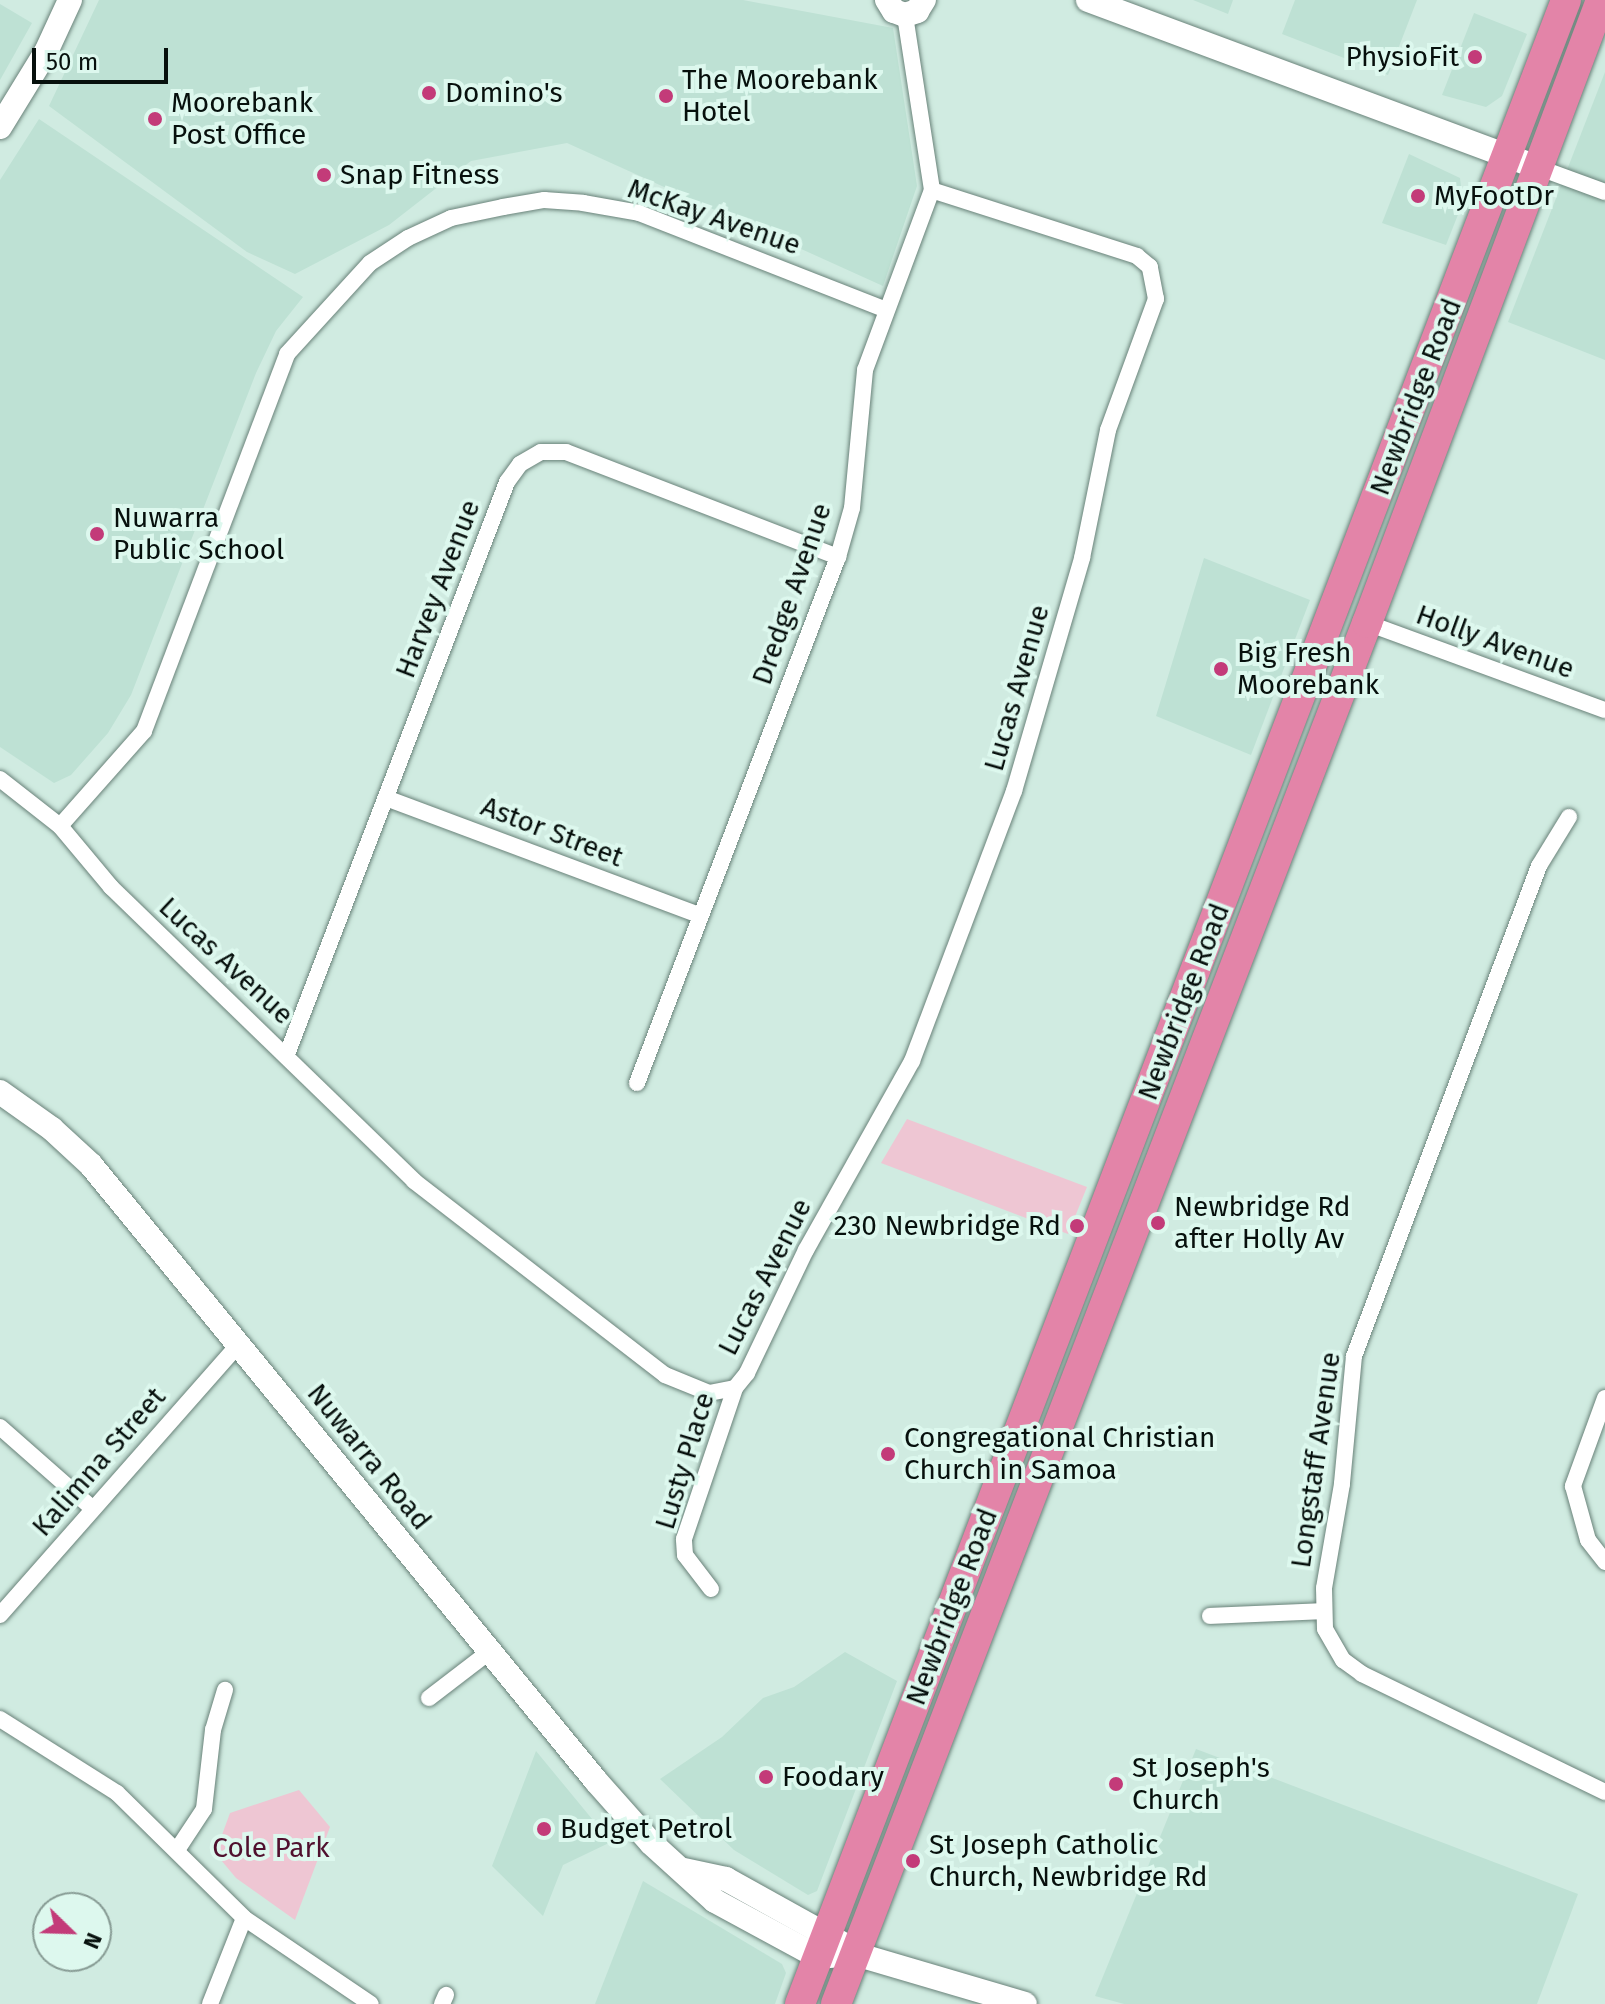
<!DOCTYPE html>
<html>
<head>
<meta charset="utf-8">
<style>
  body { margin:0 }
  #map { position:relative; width:1605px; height:2004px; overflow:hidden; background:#d0ebe1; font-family:"Fira Sans",sans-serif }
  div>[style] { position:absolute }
  .built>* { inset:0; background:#bee1d4 }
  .green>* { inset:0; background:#eec6d3 }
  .roads { filter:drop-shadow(0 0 2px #698279) drop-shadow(0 0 2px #698279) }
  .street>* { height:16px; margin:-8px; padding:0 8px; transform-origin:8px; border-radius:8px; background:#fff }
  .secondary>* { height:24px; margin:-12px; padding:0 12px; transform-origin:12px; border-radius:12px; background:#fff }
  .highway>* { height:30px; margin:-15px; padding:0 15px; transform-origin:15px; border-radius:15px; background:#e384a8 }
  .dots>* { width:22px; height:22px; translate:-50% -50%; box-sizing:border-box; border:4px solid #ddf8ee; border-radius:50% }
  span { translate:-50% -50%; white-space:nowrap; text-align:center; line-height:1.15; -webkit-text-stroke:8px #ddf8ee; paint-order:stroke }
  .poi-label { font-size:28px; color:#07100d }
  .right { translate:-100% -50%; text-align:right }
  .left { translate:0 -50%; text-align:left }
  .street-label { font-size:28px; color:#07100d }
  .park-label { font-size:28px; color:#50102e }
  .north { position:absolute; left:32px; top:1892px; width:80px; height:80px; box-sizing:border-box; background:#ddf8ee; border:2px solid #879b94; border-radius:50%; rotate:113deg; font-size:22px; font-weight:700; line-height:32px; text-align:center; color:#07100d }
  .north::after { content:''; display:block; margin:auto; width:28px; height:36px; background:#c33b79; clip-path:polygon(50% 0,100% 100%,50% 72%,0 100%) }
  .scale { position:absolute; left:32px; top:48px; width:136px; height:36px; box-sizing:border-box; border:4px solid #07100d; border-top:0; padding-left:10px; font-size:24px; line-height:28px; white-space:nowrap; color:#07100d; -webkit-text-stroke:6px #ddf8ee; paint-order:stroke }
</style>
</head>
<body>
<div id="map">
  <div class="built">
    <i style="clip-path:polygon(99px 0,743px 0,893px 28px,917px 186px,883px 286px,567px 143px,471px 161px,389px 225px,295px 274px,247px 252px,49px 106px)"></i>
    <i style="clip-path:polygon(1193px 0,1233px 0,1228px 14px)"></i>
    <i style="clip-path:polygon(1295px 0,1417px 0,1388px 75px,1282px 34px)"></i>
    <i style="clip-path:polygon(0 4px,32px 23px,0 80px)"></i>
    <i style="clip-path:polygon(1474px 13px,1527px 34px,1502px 96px,1486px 107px,1442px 95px)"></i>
    <i style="clip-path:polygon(1605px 72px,1605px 360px,1508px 322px)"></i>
    <i style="clip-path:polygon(39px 119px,303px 297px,276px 331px,256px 373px,131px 695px,108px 733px,71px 775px,54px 783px,0 747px,0 180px)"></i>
    <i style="clip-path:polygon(1409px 154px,1460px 178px,1463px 202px,1446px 245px,1382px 223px)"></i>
    <i style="clip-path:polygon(1204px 558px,1310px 600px,1251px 755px,1156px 716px)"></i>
    <i style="clip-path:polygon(845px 1652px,897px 1681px,817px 1891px,808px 1895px,734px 1850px,660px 1779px,722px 1737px,763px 1698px,794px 1687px)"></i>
    <i style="clip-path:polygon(1196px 1749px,1578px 1894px,1537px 2004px,1124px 2004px,1095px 1996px)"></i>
    <i style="clip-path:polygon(536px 1751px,611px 1842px,563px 1865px,543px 1916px,492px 1866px)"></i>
    <i style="clip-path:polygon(643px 1881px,782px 1964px,786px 1973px,775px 2004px,595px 2004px)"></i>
  </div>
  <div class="green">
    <i style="clip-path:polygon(907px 1119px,1087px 1187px,1068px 1234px,881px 1163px)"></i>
    <i style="clip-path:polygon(299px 1790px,330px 1827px,295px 1920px,236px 1878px,221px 1860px,219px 1843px,230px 1813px)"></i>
  </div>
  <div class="roads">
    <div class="street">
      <i style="left:1537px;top:167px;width:72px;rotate:20.2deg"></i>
      <i style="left:1367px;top:623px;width:253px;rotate:20.1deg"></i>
      <i style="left:0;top:779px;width:76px;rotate:38.1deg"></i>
      <i style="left:60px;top:826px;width:80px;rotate:50.1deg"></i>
      <i style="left:111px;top:887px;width:422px;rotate:44.1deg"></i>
      <i style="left:414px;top:1181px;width:317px;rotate:37.7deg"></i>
      <i style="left:665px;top:1375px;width:48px;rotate:22.2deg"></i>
      <i style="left:709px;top:1393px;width:26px;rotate:-11deg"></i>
      <i style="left:735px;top:1388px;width:19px;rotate:-51deg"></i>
      <i style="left:747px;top:1373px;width:136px;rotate:-64.4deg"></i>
      <i style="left:806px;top:1250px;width:217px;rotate:-60.7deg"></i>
      <i style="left:912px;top:1061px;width:289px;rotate:-69.3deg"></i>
      <i style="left:1014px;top:791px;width:243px;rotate:-73.7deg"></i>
      <i style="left:1082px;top:558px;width:131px;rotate:-78.5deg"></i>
      <i style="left:1108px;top:430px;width:140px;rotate:-69.9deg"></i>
      <i style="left:1156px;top:299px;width:33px;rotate:-101deg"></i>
      <i style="left:1150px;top:267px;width:17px;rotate:-140deg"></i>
      <i style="left:1137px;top:256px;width:215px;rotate:-162.2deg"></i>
      <i style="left:386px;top:798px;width:334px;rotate:20.5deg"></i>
      <i style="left:1569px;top:817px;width:57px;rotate:121.5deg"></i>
      <i style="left:1539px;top:866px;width:524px;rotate:110.68deg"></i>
      <i style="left:1354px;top:1356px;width:129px;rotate:95.4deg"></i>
      <i style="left:1342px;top:1484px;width:106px;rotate:99.8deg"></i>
      <i style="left:1324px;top:1588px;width:41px;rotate:88.6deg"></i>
      <i style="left:1325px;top:1629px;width:36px;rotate:60deg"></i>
      <i style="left:1343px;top:1660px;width:24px;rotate:36deg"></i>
      <i style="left:1362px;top:1674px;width:270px;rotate:25.9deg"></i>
      <i style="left:60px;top:826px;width:127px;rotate:-48.5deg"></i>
      <i style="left:144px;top:731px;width:403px;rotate:-69.2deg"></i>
      <i style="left:287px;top:354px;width:123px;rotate:-47.6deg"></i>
      <i style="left:370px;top:263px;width:45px;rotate:-33.3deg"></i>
      <i style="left:408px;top:238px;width:47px;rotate:-24.9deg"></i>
      <i style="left:451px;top:218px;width:53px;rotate:-11.9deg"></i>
      <i style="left:503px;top:207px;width:42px;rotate:-9.7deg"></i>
      <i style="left:544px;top:200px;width:39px;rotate:4deg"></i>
      <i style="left:583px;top:203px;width:57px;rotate:10.1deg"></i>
      <i style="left:639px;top:213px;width:265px;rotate:21.4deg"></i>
      <i style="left:287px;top:1054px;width:613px;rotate:-68.96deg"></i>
      <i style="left:507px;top:482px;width:22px;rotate:-54deg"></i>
      <i style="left:520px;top:464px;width:24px;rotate:-30deg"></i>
      <i style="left:541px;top:452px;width:25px"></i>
      <i style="left:566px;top:452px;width:292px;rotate:21.1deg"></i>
      <i style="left:637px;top:1083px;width:563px;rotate:-69.09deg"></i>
      <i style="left:838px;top:557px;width:51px;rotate:-74.1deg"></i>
      <i style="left:852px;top:508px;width:139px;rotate:-84.6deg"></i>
      <i style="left:865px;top:370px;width:192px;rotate:-69.6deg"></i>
      <i style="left:932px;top:190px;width:177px;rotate:-98.8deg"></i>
      <i style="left:1605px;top:1398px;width:94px;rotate:110deg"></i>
      <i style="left:1573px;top:1486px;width:56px;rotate:74.5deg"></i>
      <i style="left:1588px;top:1540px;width:28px;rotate:52deg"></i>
      <i style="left:0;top:1427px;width:123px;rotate:41.4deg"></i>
      <i style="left:711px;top:1589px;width:43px;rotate:-127.4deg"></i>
      <i style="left:685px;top:1555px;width:16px;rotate:-94deg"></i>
      <i style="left:684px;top:1539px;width:159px;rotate:-71.3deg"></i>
      <i style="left:0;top:1615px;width:360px;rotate:-48.6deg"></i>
      <i style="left:1210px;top:1616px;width:114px;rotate:-2.5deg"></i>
      <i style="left:429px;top:1698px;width:76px;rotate:-37.5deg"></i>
      <i style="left:0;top:1719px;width:138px;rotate:32.3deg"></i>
      <i style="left:117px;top:1793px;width:178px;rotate:44.5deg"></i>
      <i style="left:244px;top:1918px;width:153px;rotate:34.1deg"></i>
      <i style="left:177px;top:1850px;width:49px;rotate:-56.6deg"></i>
      <i style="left:204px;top:1809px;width:80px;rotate:-83.5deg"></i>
      <i style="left:213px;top:1730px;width:42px;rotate:-73.3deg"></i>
      <i style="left:210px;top:2004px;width:92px;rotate:-68.4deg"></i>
      <i style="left:442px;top:2004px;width:10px;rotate:-66deg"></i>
    </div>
    <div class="secondary">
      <i style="left:887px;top:0;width:13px;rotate:58deg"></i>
      <i style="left:894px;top:11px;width:12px;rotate:20deg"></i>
      <i style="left:905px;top:15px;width:13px;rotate:-18deg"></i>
      <i style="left:917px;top:11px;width:13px;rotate:-58deg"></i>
      <i style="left:1088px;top:0;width:479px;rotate:20.4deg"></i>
      <i style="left:0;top:127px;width:88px;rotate:-58.5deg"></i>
      <i style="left:46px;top:52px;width:57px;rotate:-65.2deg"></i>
      <i style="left:0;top:1092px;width:64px;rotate:35.4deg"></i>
      <i style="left:52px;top:1129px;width:53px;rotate:42.7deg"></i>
      <i style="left:91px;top:1165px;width:797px;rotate:50.65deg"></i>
      <i style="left:596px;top:1781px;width:83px;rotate:48.4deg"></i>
      <i style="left:651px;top:1843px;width:86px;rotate:42.2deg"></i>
      <i style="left:715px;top:1901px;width:117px;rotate:28.5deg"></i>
      <i style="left:818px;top:1957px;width:37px;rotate:-5deg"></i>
      <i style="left:855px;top:1954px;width:177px;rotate:16.4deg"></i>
      <i style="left:684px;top:1870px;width:43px;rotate:12.1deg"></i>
      <i style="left:726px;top:1879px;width:132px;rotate:29.1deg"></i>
    </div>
    <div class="highway">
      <i style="left:800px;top:2004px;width:2145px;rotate:-69.08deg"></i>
      <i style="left:836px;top:2004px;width:1480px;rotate:-68.97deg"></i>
      <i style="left:1367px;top:623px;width:665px;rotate:-69.41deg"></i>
    </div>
  </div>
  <div class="dots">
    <i style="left:1475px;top:57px;background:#c33b79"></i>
    <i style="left:429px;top:93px;background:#c33b79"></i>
    <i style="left:666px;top:96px;background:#c33b79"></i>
    <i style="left:155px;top:119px;background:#c33b79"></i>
    <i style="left:324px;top:175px;background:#c33b79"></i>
    <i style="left:1418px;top:196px;background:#c33b79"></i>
    <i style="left:97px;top:534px;background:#c33b79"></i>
    <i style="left:1221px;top:669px;background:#c33b79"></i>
    <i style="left:1158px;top:1223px;background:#c33b79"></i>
    <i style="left:1077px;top:1226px;background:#c33b79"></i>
    <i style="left:888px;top:1454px;background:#c33b79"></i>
    <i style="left:766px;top:1777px;background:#c33b79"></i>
    <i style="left:1116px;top:1784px;background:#c33b79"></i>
    <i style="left:544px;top:1829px;background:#c33b79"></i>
    <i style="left:913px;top:1861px;background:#c33b79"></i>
  </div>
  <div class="poi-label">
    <span class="right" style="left:1459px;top:57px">PhysioFit</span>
    <span class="left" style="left:682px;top:96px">The Moorebank<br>Hotel</span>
    <span class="left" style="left:445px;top:93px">Domino's</span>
    <span class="left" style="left:171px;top:119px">Moorebank<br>Post Office</span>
    <span class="left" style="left:340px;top:175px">Snap Fitness</span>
    <span class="left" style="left:1434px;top:196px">MyFootDr</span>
    <span class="left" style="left:113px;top:534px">Nuwarra<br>Public School</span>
    <span class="left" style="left:1237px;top:669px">Big Fresh<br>Moorebank</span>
    <span class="left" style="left:1174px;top:1223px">Newbridge Rd<br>after Holly Av</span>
    <span class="right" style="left:1061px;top:1226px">230 Newbridge Rd</span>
    <span class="left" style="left:904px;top:1454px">Congregational Christian<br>Church in Samoa</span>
    <span class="left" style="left:1132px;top:1784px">St Joseph's<br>Church</span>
    <span class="left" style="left:782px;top:1777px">Foodary</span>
    <span class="left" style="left:560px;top:1829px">Budget Petrol</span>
    <span class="left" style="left:929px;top:1861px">St Joseph Catholic<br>Church, Newbridge Rd</span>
  </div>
  <div class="street-label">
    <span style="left:714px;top:217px;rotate:19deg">McKay Avenue</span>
    <span style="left:1416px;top:397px;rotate:-69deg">Newbridge Road</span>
    <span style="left:438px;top:589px;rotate:-69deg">Harvey Avenue</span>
    <span style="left:792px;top:594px;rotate:-71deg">Dredge Avenue</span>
    <span style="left:1495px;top:642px;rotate:20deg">Holly Avenue</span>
    <span style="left:1017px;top:688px;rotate:-74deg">Lucas Avenue</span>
    <span style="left:552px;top:832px;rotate:21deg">Astor Street</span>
    <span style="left:226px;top:961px;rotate:43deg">Lucas Avenue</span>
    <span style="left:1184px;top:1002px;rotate:-69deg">Newbridge Road</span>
    <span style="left:765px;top:1277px;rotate:-63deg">Lucas Avenue</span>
    <span style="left:369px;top:1457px;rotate:51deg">Nuwarra Road</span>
    <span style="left:1316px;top:1460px;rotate:-82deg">Longstaff Avenue</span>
    <span style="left:685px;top:1461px;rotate:-73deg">Lusty Place</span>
    <span style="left:99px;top:1462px;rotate:-49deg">Kalimna Street</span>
    <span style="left:952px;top:1607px;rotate:-69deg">Newbridge Road</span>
  </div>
  <div class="park-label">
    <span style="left:271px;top:1848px">Cole Park</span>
  </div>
  <div class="north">N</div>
  <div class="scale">50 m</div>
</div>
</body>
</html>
